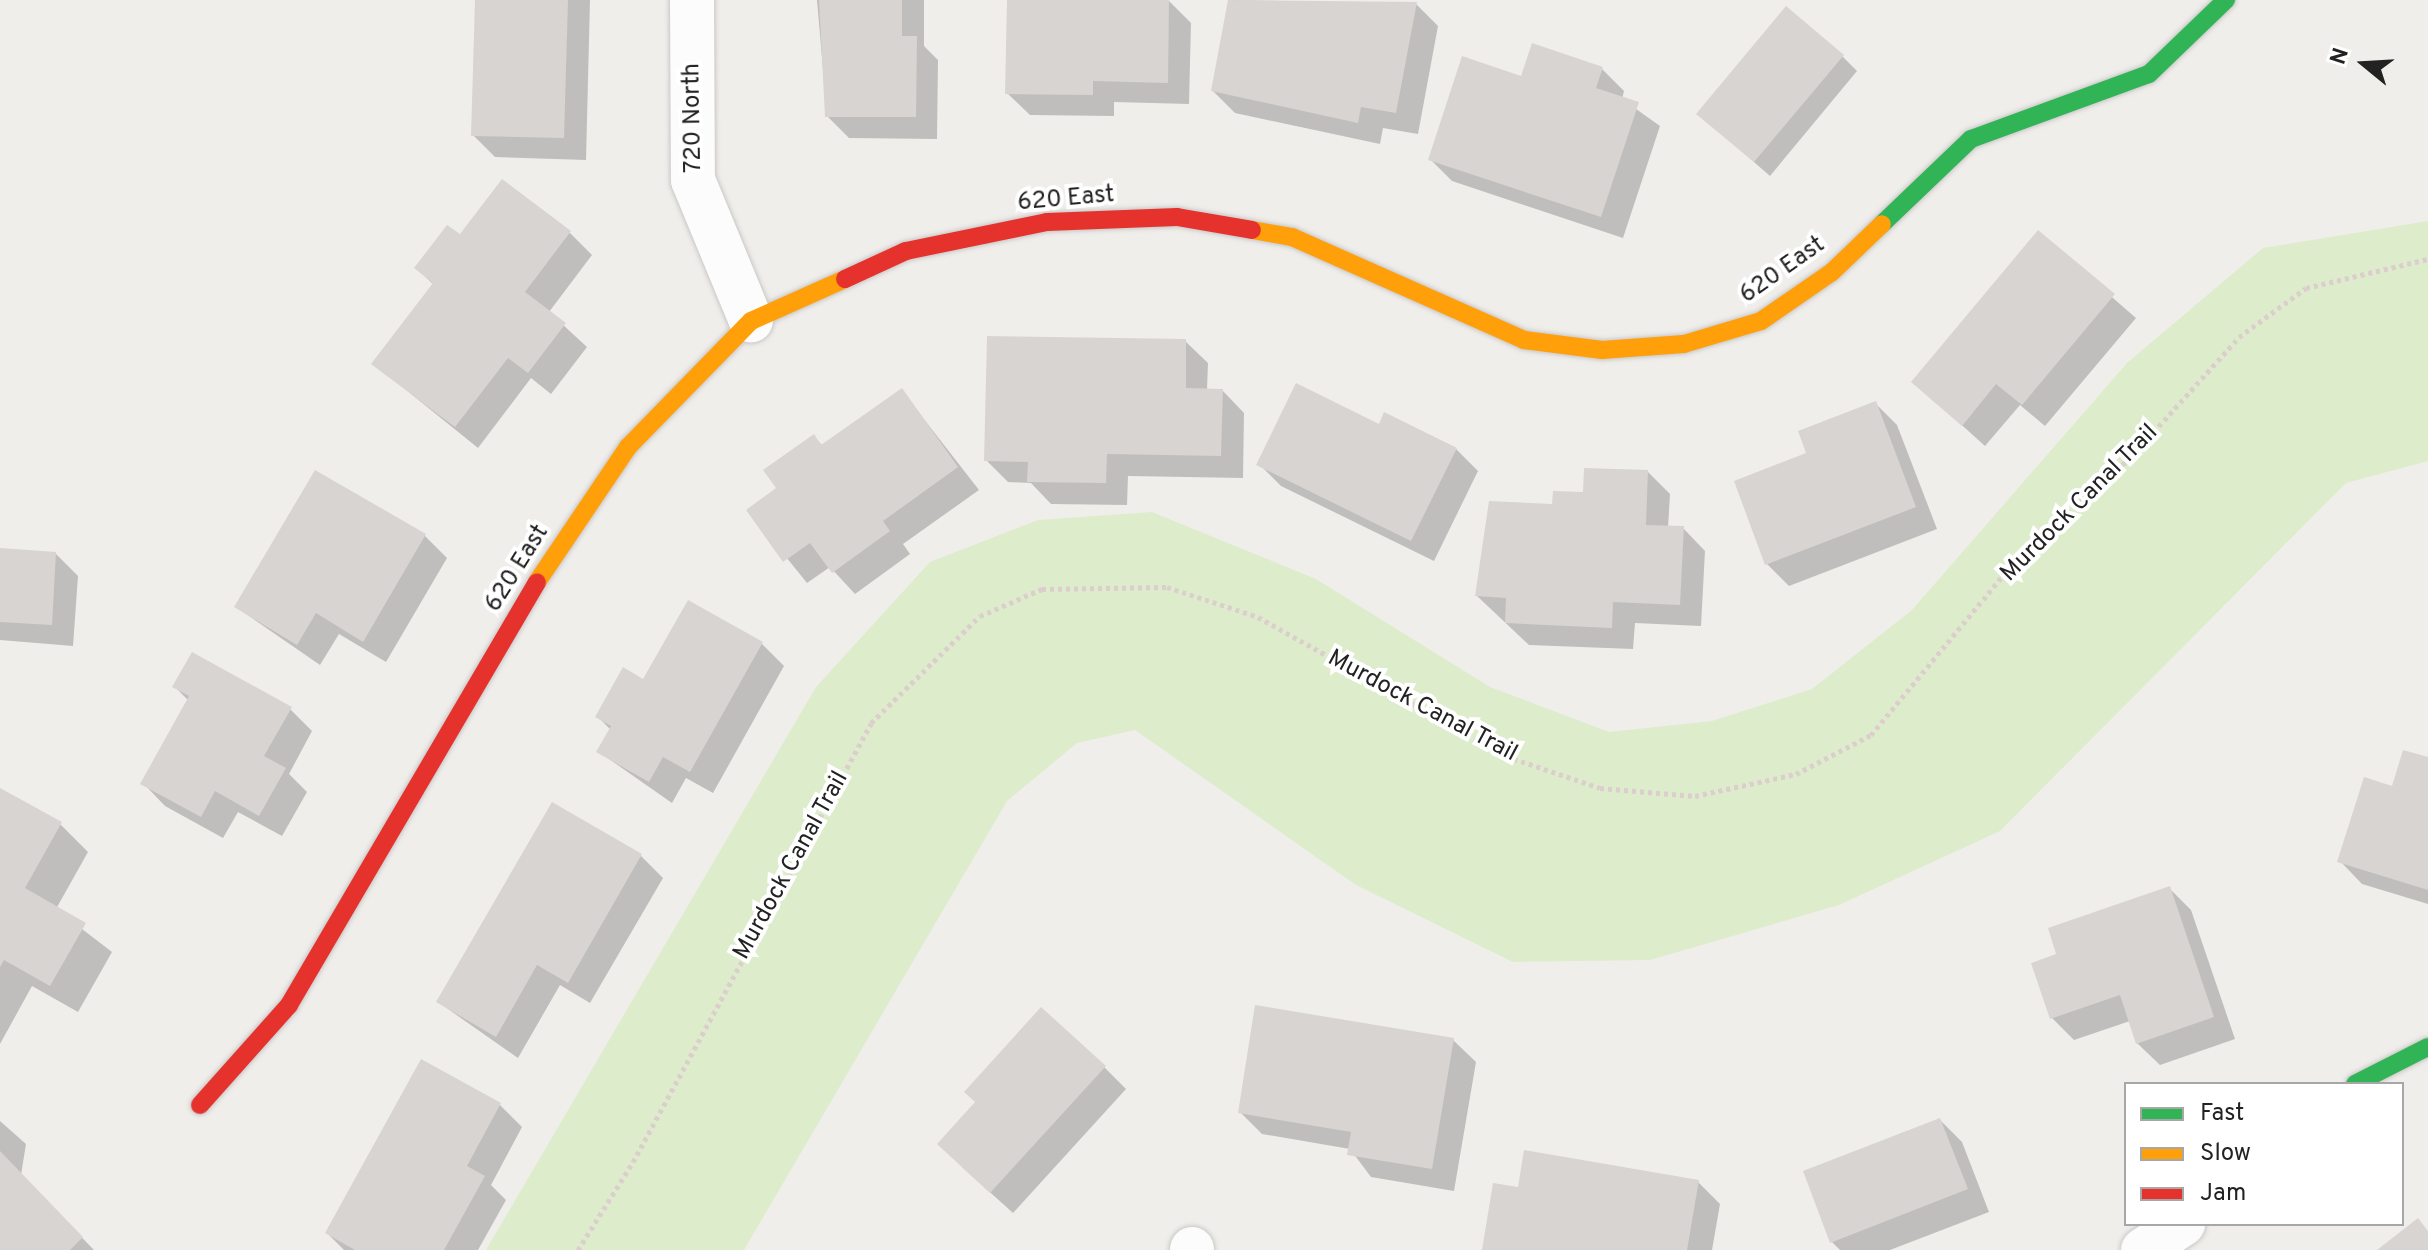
<!DOCTYPE html>
<html>
<head>
<meta charset="utf-8">
<style>
  body { margin:0 }
  #map { position:relative; width:2428px; height:1250px; overflow:hidden; background:#f0eeeb; font-family:Overpass,sans-serif }
  div>[style] { position:absolute }
  .grass>* { inset:0; background:#ddeccb }
  .shadow>* { inset:0; background:#0003 }
  .building>* { inset:0; background:#d7d4d2 }
  .path>* { height:5px; margin-top:-2.5px; transform-origin:0; background:repeating-linear-gradient(90deg,#dccecd 0 4px,transparent 0 8px) }
  .roads { filter:drop-shadow(0 0 2px #c9c8c7) drop-shadow(0 0 2px #c9c8c7) }
  .street>* { height:44px; margin:-22px; padding:0 22px; transform-origin:22px; border-radius:22px; background:#fdfcfc }
  .fast>* { height:18px; margin:-9px; padding:0 9px; transform-origin:9px; border-radius:9px; background:#30b455 }
  .slow>* { height:18px; margin:-9px; padding:0 9px; transform-origin:9px; border-radius:9px; background:#ff9f0a }
  .jam>* { height:18px; margin:-9px; padding:0 9px; transform-origin:9px; border-radius:9px; background:#e5322d }
  span { translate:-50% -50%; white-space:nowrap; text-align:center; line-height:1.15; -webkit-text-stroke:8px #fff; paint-order:stroke }
  .street-label { font-size:24px; color:#222 }
  .legend { position:absolute; left:2124px; top:1082px; width:280px; height:144px; box-sizing:border-box; background:#fff; border:2px solid #a7a7a7; margin:0; padding:10px 14px; list-style:none; font-size:24px; color:#222 }
  .legend li { display:flex; align-items:center; gap:16px; height:40px }
  .legend b { width:40px; border:2px solid #a7a7a7 }
  .north { position:absolute; left:2324px; top:24px; width:80px; height:80px; -webkit-text-stroke:6px #fff; paint-order:stroke; rotate:288deg; font-size:22px; font-weight:700; line-height:32px; text-align:center; color:#222 }
  .north::after { content:''; display:block; margin:auto; width:28px; height:36px; background:#222; clip-path:polygon(50% 0,100% 100%,50% 72%,0 100%) }
</style>
</head>
<body>
<div id="map">
  <div class="grass">
    <i style="clip-path:polygon(2428px 221px,2428px 461px,2346px 483px,2000px 831px,1839px 905px,1650px 960px,1513px 962px,1356px 885px,1135px 730px,1077px 743px,1007px 801px,744px 1250px,486px 1250px,816px 687px,930px 562px,1038px 520px,1152px 512px,1316px 579px,1490px 687px,1609px 732px,1712px 721px,1812px 689px,1912px 610px,2127px 363px,2263px 248px)"></i>
  </div>
  <div class="shadow">
    <i style="clip-path:polygon(477px 0,590px 0,586px 160px,495px 157px,473px 135px)"></i>
    <i style="clip-path:polygon(817px 0,924px 0,924px 46px,938px 60px,937px 139px,849px 138px,827px 116px)"></i>
    <i style="clip-path:polygon(1009px 0,1169px 1px,1191px 23px,1189px 104px,1114px 102px,1114px 116px,1030px 115px,1007px 93px)"></i>
    <i style="clip-path:polygon(1230px 0,1416px 4px,1438px 26px,1418px 134px,1383px 128px,1380px 144px,1235px 113px,1213px 91px)"></i>
    <i style="clip-path:polygon(1842px 56px,1857px 71px,1770px 176px,1699px 114px)"></i>
    <i style="clip-path:polygon(1602px 69px,1624px 91px,1622px 99px,1660px 126px,1623px 238px,1452px 181px,1430px 159px,1523px 78px)"></i>
    <i style="clip-path:polygon(570px 233px,592px 255px,549px 312px,587px 347px,551px 394px,531px 378px,478px 448px,374px 364px,434px 285px,416px 268px,460px 237px)"></i>
    <i style="clip-path:polygon(2038px 233px,2136px 318px,2045px 426px,2020px 405px,1985px 446px,1914px 382px)"></i>
    <i style="clip-path:polygon(1185px 341px,1208px 363px,1207px 390px,1222px 390px,1244px 413px,1243px 478px,1128px 476px,1127px 505px,1051px 504px,1031px 483px,1008px 482px,986px 460px)"></i>
    <i style="clip-path:polygon(902px 391px,979px 490px,903px 544px,910px 554px,855px 594px,830px 567px,807px 583px,749px 511px,779px 489px,814px 437px,823px 446px)"></i>
    <i style="clip-path:polygon(1875px 403px,1897px 425px,1937px 529px,1789px 586px,1767px 564px,1809px 454px)"></i>
    <i style="clip-path:polygon(1380px 427px,1456px 449px,1478px 471px,1434px 561px,1281px 486px,1259px 464px)"></i>
    <i style="clip-path:polygon(1648px 472px,1670px 494px,1668px 528px,1683px 528px,1705px 551px,1701px 626px,1635px 623px,1633px 649px,1529px 645px,1477px 596px,1554px 506px)"></i>
    <i style="clip-path:polygon(425px 536px,447px 558px,386px 662px,339px 634px,320px 665px,236px 607px)"></i>
    <i style="clip-path:polygon(0 550px,56px 554px,78px 576px,73px 646px,0 640px)"></i>
    <i style="clip-path:polygon(688px 602px,762px 644px,784px 666px,713px 793px,686px 778px,672px 803px,599px 752px,611px 730px,598px 717px,644px 681px)"></i>
    <i style="clip-path:polygon(174px 686px,290px 709px,312px 731px,289px 774px,307px 792px,282px 836px,238px 812px,223px 838px,165px 806px,143px 783px,189px 701px)"></i>
    <i style="clip-path:polygon(2428px 759px,2428px 904px,2362px 884px,2340px 861px,2394px 788px)"></i>
    <i style="clip-path:polygon(0 790px,60px 824px,88px 852px,56px 909px,112px 952px,78px 1012px,32px 986px,0 1044px)"></i>
    <i style="clip-path:polygon(641px 856px,663px 878px,590px 1003px,560px 985px,518px 1058px,438px 1002px)"></i>
    <i style="clip-path:polygon(2169px 888px,2191px 910px,2235px 1039px,2160px 1065px,2137px 1043px,2130px 1021px,2074px 1040px,2052px 1018px,2059px 955px)"></i>
    <i style="clip-path:polygon(1453px 1040px,1476px 1062px,1454px 1191px,1371px 1177px,1350px 1149px,1262px 1134px,1240px 1112px)"></i>
    <i style="clip-path:polygon(1104px 1067px,1126px 1089px,1013px 1213px,961px 1166px)"></i>
    <i style="clip-path:polygon(500px 1105px,522px 1127px,491px 1185px,506px 1200px,478px 1250px,344px 1250px,327px 1233px)"></i>
    <i style="clip-path:polygon(1940px 1120px,1962px 1142px,1989px 1212px,1890px 1250px,1840px 1250px,1832px 1242px)"></i>
    <i style="clip-path:polygon(0 1121px,26px 1144px,21px 1175px,94px 1250px,0 1250px)"></i>
    <i style="clip-path:polygon(1698px 1182px,1720px 1204px,1712px 1250px,1484px 1250px,1519px 1190px)"></i>
  </div>
  <div class="building">
    <i style="clip-path:polygon(475px 0,568px 0,564px 138px,471px 136px)"></i>
    <i style="clip-path:polygon(819px 0,902px 0,902px 36px,917px 36px,916px 117px,825px 117px)"></i>
    <i style="clip-path:polygon(1007px 0,1169px 0,1168px 83px,1093px 81px,1093px 95px,1005px 94px)"></i>
    <i style="clip-path:polygon(1228px 0,1417px 2px,1396px 113px,1361px 107px,1358px 123px,1211px 91px)"></i>
    <i style="clip-path:polygon(1786px 6px,1844px 55px,1754px 162px,1696px 114px)"></i>
    <i style="clip-path:polygon(1532px 43px,1603px 67px,1596px 88px,1639px 102px,1601px 217px,1428px 160px,1462px 56px,1521px 76px)"></i>
    <i style="clip-path:polygon(502px 179px,571px 231px,525px 292px,566px 323px,528px 373px,508px 358px,455px 427px,371px 364px,433px 283px,414px 268px,447px 225px,460px 234px)"></i>
    <i style="clip-path:polygon(2038px 230px,2115px 294px,2022px 405px,1996px 384px,1962px 426px,1911px 382px)"></i>
    <i style="clip-path:polygon(987px 336px,1186px 339px,1186px 388px,1223px 389px,1221px 456px,1107px 454px,1106px 483px,1027px 482px,1028px 462px,984px 461px)"></i>
    <i style="clip-path:polygon(1296px 383px,1379px 424px,1384px 412px,1457px 448px,1411px 541px,1256px 465px)"></i>
    <i style="clip-path:polygon(902px 388px,958px 467px,883px 521px,890px 531px,832px 573px,810px 543px,783px 562px,746px 510px,776px 488px,763px 470px,814px 434px,821px 445px)"></i>
    <i style="clip-path:polygon(1876px 401px,1916px 507px,1765px 565px,1734px 481px,1806px 453px,1798px 431px)"></i>
    <i style="clip-path:polygon(1584px 468px,1648px 470px,1646px 525px,1684px 526px,1680px 605px,1613px 602px,1612px 628px,1505px 623px,1506px 598px,1475px 596px,1489px 501px,1552px 504px,1553px 491px,1583px 492px)"></i>
    <i style="clip-path:polygon(315px 470px,426px 534px,363px 642px,316px 613px,297px 645px,234px 607px)"></i>
    <i style="clip-path:polygon(0 548px,56px 552px,52px 625px,0 622px)"></i>
    <i style="clip-path:polygon(688px 600px,763px 642px,690px 772px,663px 757px,649px 782px,596px 752px,611px 726px,595px 717px,623px 667px,643px 679px)"></i>
    <i style="clip-path:polygon(192px 652px,292px 707px,264px 756px,286px 768px,259px 816px,215px 791px,201px 817px,140px 784px,189px 696px,172px 687px)"></i>
    <i style="clip-path:polygon(2403px 750px,2428px 757px,2428px 890px,2337px 862px,2364px 777px,2392px 786px)"></i>
    <i style="clip-path:polygon(0 788px,62px 822px,25px 888px,86px 923px,50px 986px,4px 960px,0 967px)"></i>
    <i style="clip-path:polygon(552px 802px,642px 854px,568px 983px,537px 965px,496px 1037px,436px 1002px)"></i>
    <i style="clip-path:polygon(2170px 886px,2214px 1017px,2136px 1044px,2120px 995px,2050px 1019px,2031px 963px,2056px 954px,2048px 928px)"></i>
    <i style="clip-path:polygon(1255px 1005px,1454px 1038px,1432px 1169px,1347px 1155px,1351px 1132px,1238px 1113px)"></i>
    <i style="clip-path:polygon(1041px 1007px,1106px 1066px,990px 1193px,937px 1144px,975px 1102px,964px 1092px)"></i>
    <i style="clip-path:polygon(421px 1059px,501px 1103px,467px 1166px,485px 1176px,444px 1250px,355px 1250px,325px 1233px)"></i>
    <i style="clip-path:polygon(1940px 1118px,1968px 1189px,1830px 1243px,1803px 1171px)"></i>
    <i style="clip-path:polygon(1524px 1150px,1699px 1180px,1687px 1250px,1482px 1250px,1493px 1183px,1518px 1187px)"></i>
    <i style="clip-path:polygon(0 1151px,83px 1237px,70px 1250px,0 1250px)"></i>
    <i style="clip-path:polygon(2418px 1218px,2428px 1231px,2428px 1250px,2377px 1250px)"></i>
  </div>
  <div class="path">
    <i style="left:578px;top:1250px;width:104px;rotate:-58deg"></i>
    <i style="left:633px;top:1162px;width:499px;rotate:-61.5deg"></i>
    <i style="left:871px;top:723px;width:153px;rotate:-44.5deg"></i>
    <i style="left:980px;top:616px;width:68px;rotate:-23.5deg"></i>
    <i style="left:1042px;top:589px;width:125px;rotate:-0.9deg"></i>
    <i style="left:1167px;top:587px;width:96px;rotate:18.2deg"></i>
    <i style="left:1258px;top:617px;width:284px;rotate:29.3deg"></i>
    <i style="left:1506px;top:756px;width:99px;rotate:18.8deg"></i>
    <i style="left:1600px;top:788px;width:95px;rotate:4.8deg"></i>
    <i style="left:1695px;top:796px;width:103px;rotate:-12.3deg"></i>
    <i style="left:1796px;top:774px;width:85px;rotate:-27.5deg"></i>
    <i style="left:1871px;top:735px;width:226px;rotate:-50.4deg"></i>
    <i style="left:2015px;top:561px;width:157px;rotate:-41.9deg"></i>
    <i style="left:2132px;top:456px;width:160px;rotate:-48deg"></i>
    <i style="left:2239px;top:337px;width:83px;rotate:-36.2deg"></i>
    <i style="left:2306px;top:288px;width:125px;rotate:-13.4deg"></i>
  </div>
  <div class="roads">
    <div class="street">
      <i style="left:692px;top:0;width:180px;rotate:89.7deg"></i>
      <i style="left:693px;top:180px;width:152px;rotate:67.6deg"></i>
      <i style="left:1192px;top:1249px;width:1px;rotate:90deg"></i>
      <i style="left:2143px;top:1250px;width:48px;rotate:-33deg"></i>
    </div>
    <div class="fast">
      <i style="left:1882px;top:224px;width:123px;rotate:-43.7deg"></i>
      <i style="left:1971px;top:139px;width:189px;rotate:-20.1deg"></i>
      <i style="left:2149px;top:74px;width:107px;rotate:-43.9deg"></i>
      <i style="left:2355px;top:1084px;width:82px;rotate:-26.9deg"></i>
    </div>
    <div class="slow">
      <i style="left:1252px;top:230px;width:41px;rotate:9.9deg"></i>
      <i style="left:1292px;top:237px;width:254px;rotate:23.9deg"></i>
      <i style="left:1524px;top:340px;width:79px;rotate:7.3deg"></i>
      <i style="left:1602px;top:350px;width:82px;rotate:-4.2deg"></i>
      <i style="left:1684px;top:344px;width:80px;rotate:-16.6deg"></i>
      <i style="left:1761px;top:321px;width:86px;rotate:-34.6deg"></i>
      <i style="left:1832px;top:272px;width:69px;rotate:-43.8deg"></i>
      <i style="left:537px;top:582px;width:163px;rotate:-56deg"></i>
      <i style="left:628px;top:447px;width:176px;rotate:-45.7deg"></i>
      <i style="left:751px;top:321px;width:103px;rotate:-24.1deg"></i>
    </div>
    <div class="jam">
      <i style="left:845px;top:279px;width:67px;rotate:-24.7deg"></i>
      <i style="left:906px;top:251px;width:144px;rotate:-11.6deg"></i>
      <i style="left:1047px;top:222px;width:130px;rotate:-2.2deg"></i>
      <i style="left:1177px;top:217px;width:76px;rotate:9.8deg"></i>
      <i style="left:200px;top:1105px;width:134px;rotate:-48.3deg"></i>
      <i style="left:289px;top:1005px;width:490px;rotate:-59.6deg"></i>
    </div>
  </div>
  <div class="street-label">
    <span style="left:694px;top:118px;rotate:-91deg">720 North</span>
    <span style="left:1066px;top:200px;rotate:-5deg">620 East</span>
    <span style="left:1783px;top:271px;rotate:-35deg">620 East</span>
    <span style="left:2080px;top:504px;rotate:-45deg">Murdock Canal Trail</span>
    <span style="left:518px;top:569px;rotate:-58deg">620 East</span>
    <span style="left:1422px;top:707px;rotate:28deg">Murdock Canal Trail</span>
    <span style="left:792px;top:866px;rotate:-61deg">Murdock Canal Trail</span>
  </div>
  <ul class="legend">
  <li><b style="height:10px;background:#30b455"></b>Fast</li>
  <li><b style="height:10px;background:#ff9f0a"></b>Slow</li>
  <li><b style="height:10px;background:#e5322d"></b>Jam</li>
  </ul>
  <div class="north">N</div>
</div>
</body>
</html>
